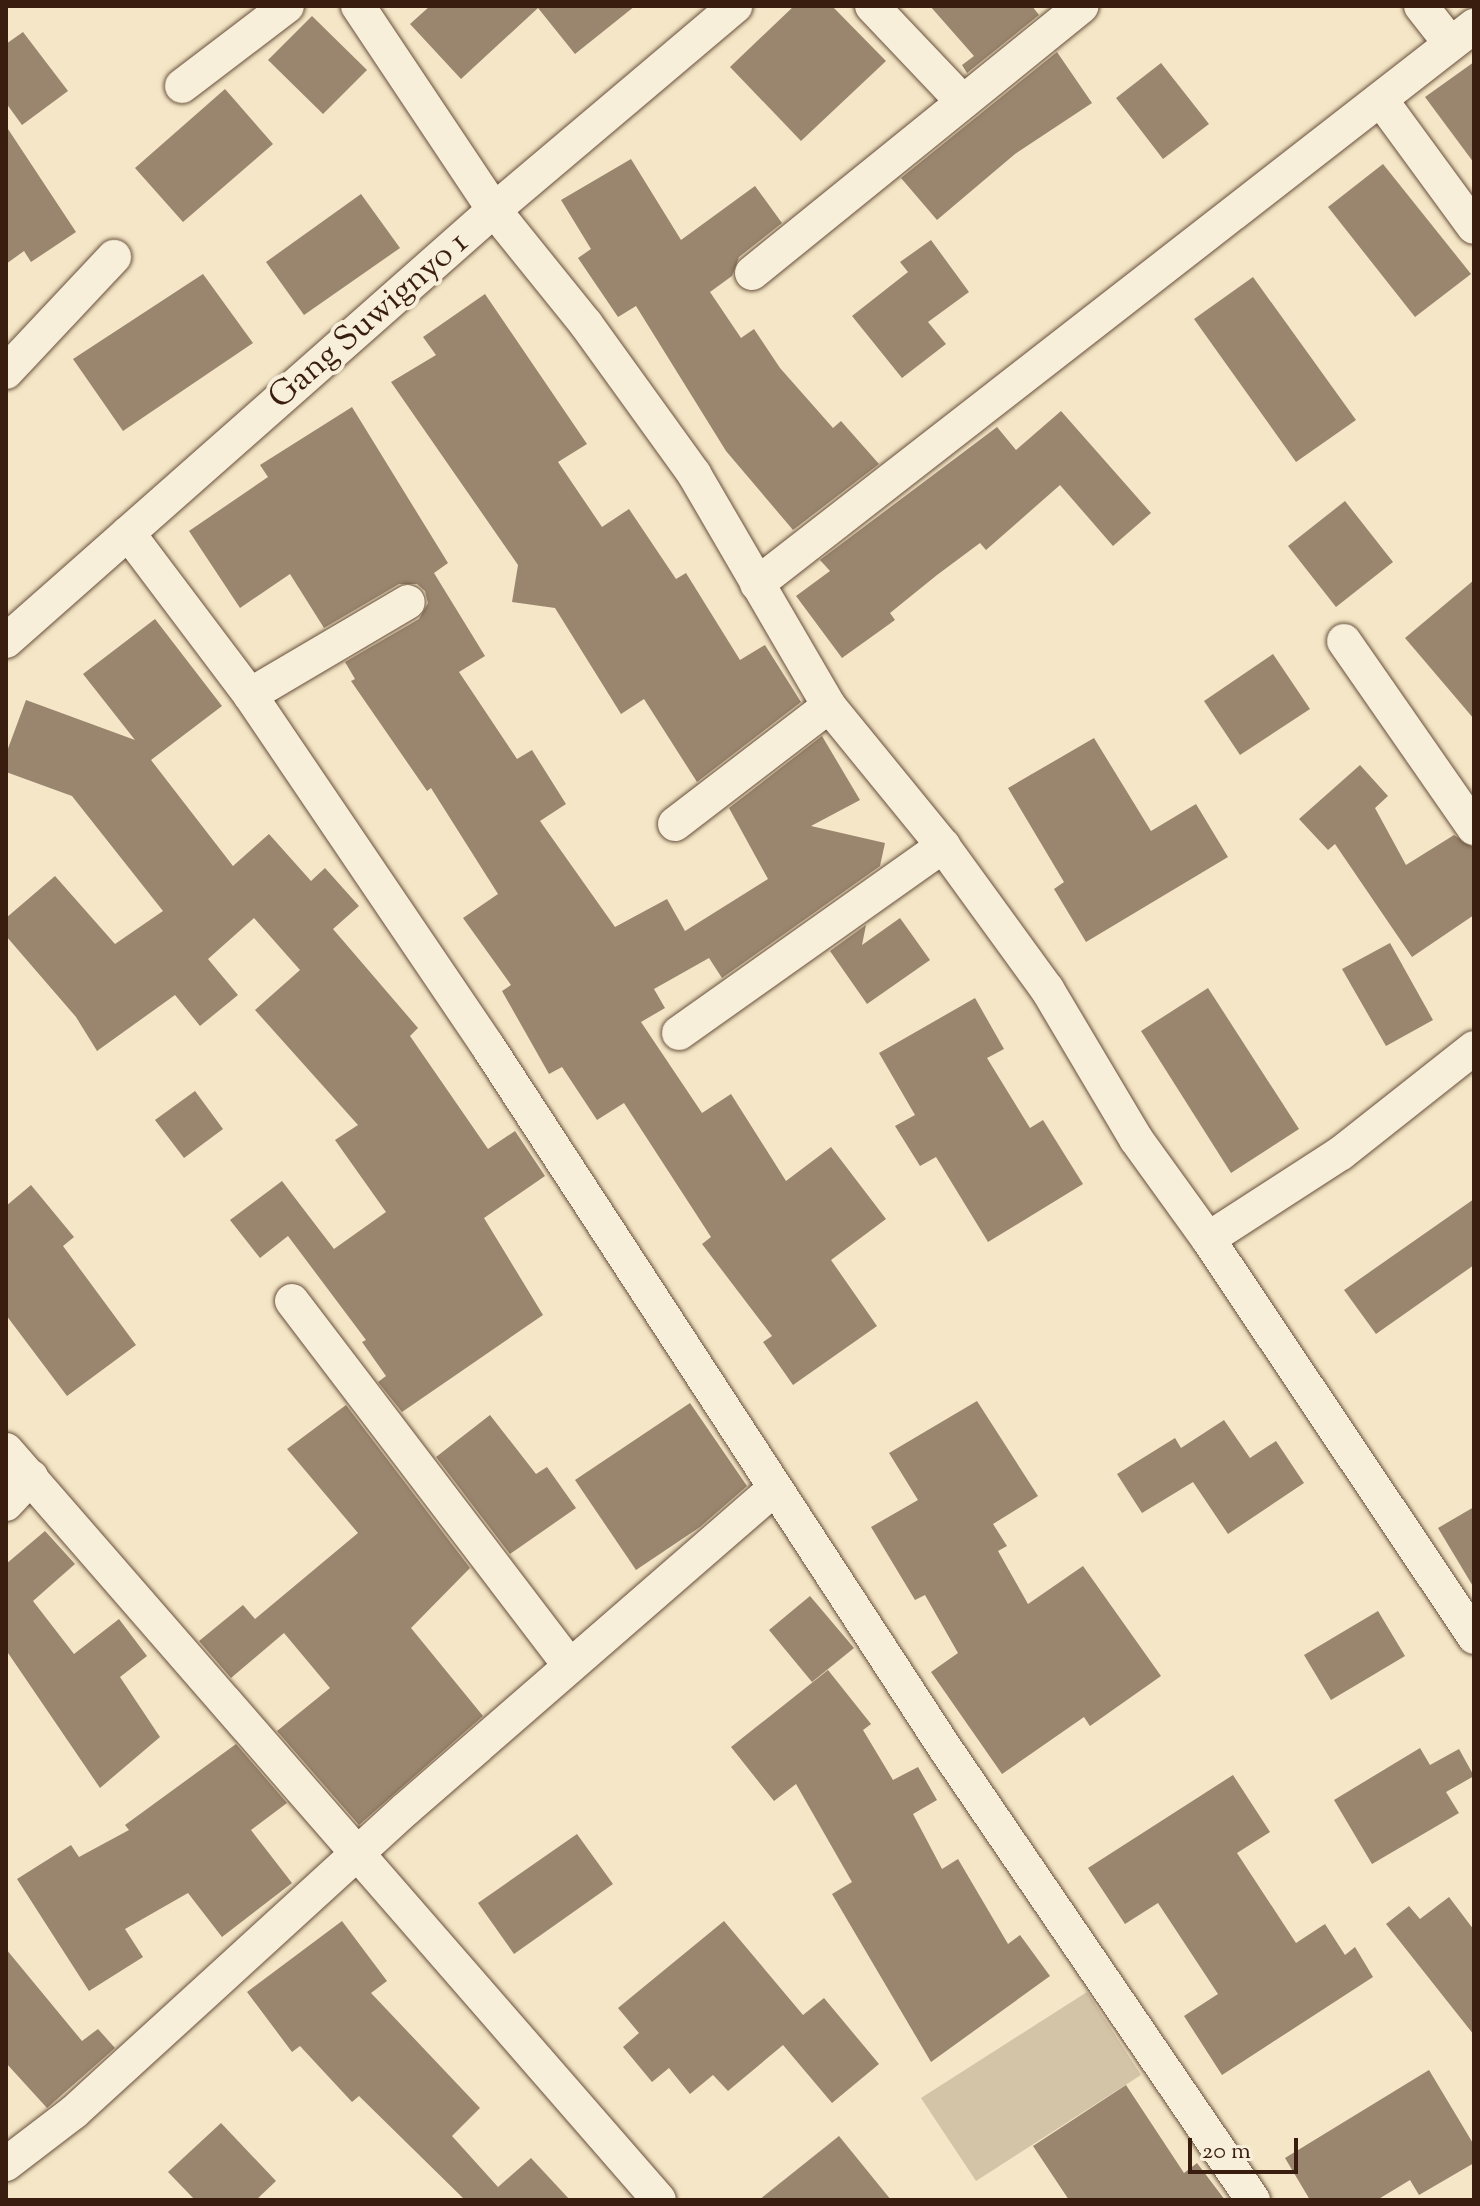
<!DOCTYPE html>
<html>
<head>
<meta charset="utf-8">
<style>
  body { margin:0 }
  #map { position:relative; width:1480px; height:2206px; overflow:hidden; background:#f4e6c6; font-family:"Sorts Mill Goudy",serif }
  div>[style] { position:absolute }
  .green>* { inset:0; background:#d4c4a7 }
  .building>* { inset:0; background:#9a866e }
  .roads { filter:drop-shadow(0 0 2px #684f3c) drop-shadow(0 0 2px #684f3c) }
  .street>* { height:34px; margin:-17px; padding:0 17px; transform-origin:17px; border-radius:17px; background:#f8efda }
  span { translate:-50% -50%; white-space:nowrap; text-align:center; line-height:1.15; -webkit-text-stroke:8px #f8efda; paint-order:stroke }
  .street-label { font-size:34px; color:#391d0e }
  .frame { position:absolute; inset:0; border:8px solid #391d0e; pointer-events:none }
  .scale { position:absolute; left:1188px; top:2138px; width:110px; height:36px; box-sizing:border-box; border:4px solid #391d0e; border-top:0; padding-left:10px; font-size:24px; line-height:28px; white-space:nowrap; color:#391d0e; -webkit-text-stroke:6px #f8efda; paint-order:stroke }
</style>
</head>
<body>
<div id="map">
  <div class="green">
    <i style="clip-path:polygon(1087px 1992px,1141px 2075px,976px 2181px,921px 2098px)"></i>
  </div>
  <div class="building">
    <i style="clip-path:polygon(430px 6px,635px 6px,575px 54px,538px 8px,461px 79px,410px 24px)"></i>
    <i style="clip-path:polygon(794px 6px,832px 6px,886px 61px,801px 141px,730px 67px)"></i>
    <i style="clip-path:polygon(930px 6px,1032px 6px,1039px 15px,967px 73px,962px 65px,974px 56px)"></i>
    <i style="clip-path:polygon(312px 16px,367px 70px,323px 114px,268px 60px)"></i>
    <i style="clip-path:polygon(23px 32px,68px 91px,22px 125px,6px 103px,6px 44px)"></i>
    <i style="clip-path:polygon(1057px 52px,1092px 103px,1015px 154px,937px 220px,901px 178px)"></i>
    <i style="clip-path:polygon(1474px 62px,1474px 163px,1425px 97px)"></i>
    <i style="clip-path:polygon(1161px 63px,1209px 124px,1163px 159px,1116px 98px)"></i>
    <i style="clip-path:polygon(225px 89px,273px 144px,183px 222px,135px 168px)"></i>
    <i style="clip-path:polygon(6px 126px,76px 232px,31px 262px,24px 251px,6px 264px)"></i>
    <i style="clip-path:polygon(631px 159px,681px 240px,755px 186px,782px 223px,739px 257px,732px 276px,710px 292px,741px 338px,754px 329px,780px 368px,833px 428px,841px 421px,879px 464px,793px 530px,726px 451px,636px 306px,618px 317px,578px 258px,591px 249px,561px 200px)"></i>
    <i style="clip-path:polygon(1383px 164px,1471px 274px,1415px 317px,1328px 207px)"></i>
    <i style="clip-path:polygon(361px 194px,400px 248px,304px 315px,266px 262px)"></i>
    <i style="clip-path:polygon(931px 240px,969px 292px,928px 322px,946px 344px,902px 378px,852px 316px,908px 272px,900px 262px)"></i>
    <i style="clip-path:polygon(203px 274px,253px 343px,123px 431px,73px 359px)"></i>
    <i style="clip-path:polygon(1253px 277px,1356px 420px,1296px 462px,1194px 319px)"></i>
    <i style="clip-path:polygon(485px 294px,587px 444px,558px 462px,602px 527px,629px 509px,676px 579px,686px 573px,740px 660px,765px 645px,801px 702px,697px 782px,644px 699px,621px 714px,555px 608px,512px 602px,518px 565px,391px 382px,436px 355px,423px 337px)"></i>
    <i style="clip-path:polygon(352px 407px,448px 563px,434px 573px,485px 656px,459px 672px,517px 759px,532px 750px,566px 804px,540px 821px,615px 927px,667px 899px,685px 931px,768px 879px,729px 808px,822px 736px,860px 800px,811px 826px,885px 843px,880px 866px,722px 978px,709px 958px,654px 989px,665px 1008px,641px 1022px,702px 1113px,731px 1094px,786px 1181px,831px 1147px,886px 1219px,831px 1260px,877px 1326px,793px 1385px,763px 1342px,772px 1336px,702px 1244px,711px 1237px,624px 1103px,597px 1120px,562px 1067px,549px 1074px,502px 991px,511px 985px,463px 918px,498px 894px,431px 788px,427px 791px,351px 681px,355px 679px,345px 662px,419px 619px,428px 603px,425px 591px,417px 584px,399px 584px,324px 628px,290px 574px,240px 608px,189px 531px,268px 477px,260px 465px)"></i>
    <i style="clip-path:polygon(1061px 411px,1151px 513px,1113px 546px,1060px 485px,986px 550px,980px 543px,937px 575px,890px 613px,895px 620px,842px 658px,796px 596px,830px 571px,820px 560px,997px 427px,1016px 450px)"></i>
    <i style="clip-path:polygon(1345px 501px,1393px 562px,1336px 607px,1288px 546px)"></i>
    <i style="clip-path:polygon(1474px 580px,1474px 719px,1405px 638px)"></i>
    <i style="clip-path:polygon(155px 619px,222px 706px,151px 760px,233px 866px,269px 834px,311px 881px,325px 868px,359px 906px,333px 929px,418px 1028px,410px 1036px,488px 1149px,515px 1131px,545px 1176px,484px 1218px,543px 1315px,402px 1412px,378px 1382px,386px 1376px,362px 1342px,366px 1340px,288px 1236px,260px 1258px,230px 1220px,282px 1181px,334px 1249px,386px 1212px,335px 1140px,358px 1125px,255px 1010px,300px 970px,254px 918px,208px 959px,238px 995px,200px 1026px,175px 995px,97px 1051px,76px 1017px,6px 936px,6px 918px,55px 876px,115px 944px,163px 911px,72px 796px,6px 772px,6px 754px,26px 700px,135px 740px,83px 674px)"></i>
    <i style="clip-path:polygon(1273px 654px,1310px 709px,1240px 755px,1204px 701px)"></i>
    <i style="clip-path:polygon(1094px 738px,1151px 831px,1196px 804px,1228px 857px,1086px 942px,1054px 889px,1064px 882px,1008px 788px)"></i>
    <i style="clip-path:polygon(1360px 765px,1388px 796px,1375px 808px,1406px 865px,1454px 835px,1474px 848px,1474px 915px,1412px 957px,1335px 844px,1328px 850px,1299px 819px)"></i>
    <i style="clip-path:polygon(900px 918px,930px 960px,867px 1004px,830px 951px,866px 925px,862px 945px)"></i>
    <i style="clip-path:polygon(1390px 943px,1433px 1020px,1386px 1046px,1342px 969px)"></i>
    <i style="clip-path:polygon(1208px 988px,1299px 1129px,1231px 1173px,1141px 1031px)"></i>
    <i style="clip-path:polygon(975px 998px,1004px 1049px,987px 1058px,1030px 1128px,1043px 1120px,1083px 1184px,988px 1242px,936px 1157px,920px 1166px,895px 1126px,915px 1115px,879px 1053px)"></i>
    <i style="clip-path:polygon(195px 1091px,223px 1129px,184px 1158px,155px 1120px)"></i>
    <i style="clip-path:polygon(31px 1185px,74px 1237px,63px 1246px,136px 1345px,67px 1396px,6px 1315px,6px 1206px)"></i>
    <i style="clip-path:polygon(1474px 1199px,1474px 1265px,1376px 1334px,1344px 1290px)"></i>
    <i style="clip-path:polygon(977px 1401px,1038px 1496px,993px 1524px,1007px 1546px,998px 1551px,1028px 1604px,1083px 1566px,1161px 1676px,1090px 1726px,1084px 1717px,1002px 1774px,931px 1672px,958px 1653px,925px 1595px,915px 1600px,871px 1527px,918px 1500px,889px 1453px)"></i>
    <i style="clip-path:polygon(690px 1403px,747px 1486px,700px 1527px,636px 1570px,575px 1480px)"></i>
    <i style="clip-path:polygon(346px 1405px,470px 1568px,411px 1628px,483px 1716px,359px 1825px,277px 1731px,330px 1688px,284px 1633px,231px 1678px,199px 1641px,243px 1605px,255px 1619px,358px 1533px,287px 1449px)"></i>
    <i style="clip-path:polygon(490px 1415px,536px 1474px,547px 1467px,576px 1508px,510px 1554px,436px 1457px)"></i>
    <i style="clip-path:polygon(1224px 1420px,1250px 1458px,1276px 1441px,1304px 1483px,1228px 1534px,1193px 1482px,1142px 1513px,1117px 1474px,1175px 1438px,1181px 1448px)"></i>
    <i style="clip-path:polygon(1474px 1507px,1474px 1588px,1438px 1528px)"></i>
    <i style="clip-path:polygon(45px 1531px,75px 1564px,33px 1601px,74px 1654px,119px 1619px,147px 1656px,120px 1677px,160px 1737px,100px 1788px,6px 1650px,6px 1564px)"></i>
    <i style="clip-path:polygon(810px 1596px,854px 1648px,812px 1682px,769px 1630px)"></i>
    <i style="clip-path:polygon(1378px 1611px,1405px 1656px,1331px 1700px,1304px 1655px)"></i>
    <i style="clip-path:polygon(828px 1670px,871px 1724px,863px 1730px,893px 1780px,918px 1767px,937px 1800px,913px 1814px,942px 1869px,958px 1859px,1008px 1944px,1020px 1935px,1050px 1976px,931px 2062px,832px 1894px,852px 1882px,796px 1784px,774px 1801px,731px 1747px)"></i>
    <i style="clip-path:polygon(236px 1744px,287px 1803px,251px 1830px,292px 1883px,222px 1937px,188px 1893px,125px 1929px,143px 1957px,89px 1991px,17px 1879px,71px 1845px,79px 1857px,129px 1830px,125px 1825px)"></i>
    <i style="clip-path:polygon(1420px 1748px,1430px 1765px,1459px 1749px,1474px 1776px,1446px 1792px,1459px 1813px,1372px 1864px,1334px 1800px)"></i>
    <i style="clip-path:polygon(1233px 1775px,1270px 1832px,1237px 1853px,1296px 1943px,1325px 1924px,1345px 1955px,1355px 1947px,1373px 1977px,1222px 2075px,1184px 2016px,1218px 1994px,1158px 1903px,1125px 1924px,1088px 1868px)"></i>
    <i style="clip-path:polygon(577px 1834px,613px 1884px,514px 1954px,478px 1903px)"></i>
    <i style="clip-path:polygon(1449px 1897px,1474px 1930px,1474px 2035px,1386px 1924px,1409px 1906px,1420px 1919px)"></i>
    <i style="clip-path:polygon(342px 1921px,387px 1981px,371px 1993px,480px 2108px,452px 2136px,498px 2187px,531px 2158px,570px 2200px,465px 2200px,359px 2096px,352px 2102px,300px 2046px,292px 2052px,247px 1992px)"></i>
    <i style="clip-path:polygon(724px 1921px,803px 2015px,824px 1998px,879px 2064px,832px 2103px,783px 2045px,728px 2091px,713px 2075px,690px 2094px,669px 2068px,652px 2082px,623px 2047px,639px 2033px,618px 2008px)"></i>
    <i style="clip-path:polygon(6px 1949px,82px 2041px,98px 2029px,115px 2048px,47px 2108px,6px 2063px)"></i>
    <i style="clip-path:polygon(1429px 2070px,1474px 2145px,1474px 2163px,1419px 2195px,1410px 2180px,1377px 2200px,1310px 2200px,1285px 2158px)"></i>
    <i style="clip-path:polygon(1126px 2085px,1184px 2173px,1197px 2163px,1225px 2200px,1069px 2200px,1033px 2146px)"></i>
    <i style="clip-path:polygon(221px 2123px,276px 2181px,256px 2200px,195px 2200px,168px 2172px)"></i>
    <i style="clip-path:polygon(839px 2136px,891px 2200px,759px 2200px)"></i>
  </div>
  <div class="roads">
    <div class="street">
      <i style="left:358px;top:6px;width:245px;rotate:56.3deg"></i>
      <i style="left:494px;top:210px;width:146px;rotate:51.1deg"></i>
      <i style="left:586px;top:324px;width:185px;rotate:54.2deg"></i>
      <i style="left:694px;top:474px;width:268px;rotate:59.8deg"></i>
      <i style="left:829px;top:706px;width:181px;rotate:50.8deg"></i>
      <i style="left:943px;top:846px;width:177px;rotate:54deg"></i>
      <i style="left:1047px;top:989px;width:174px;rotate:59.3deg"></i>
      <i style="left:1136px;top:1139px;width:123px;rotate:54.2deg"></i>
      <i style="left:1208px;top:1239px;width:158px;rotate:-32.9deg"></i>
      <i style="left:1341px;top:1153px;width:169px;rotate:-38.3deg"></i>
      <i style="left:872px;top:6px;width:132px;rotate:46.5deg"></i>
      <i style="left:1421px;top:6px;width:47px;rotate:51.9deg"></i>
      <i style="left:182px;top:86px;width:132px;rotate:-37.3deg"></i>
      <i style="left:1381px;top:100px;width:157px;rotate:53.8deg"></i>
      <i style="left:752px;top:273px;width:424px;rotate:-39deg"></i>
      <i style="left:6px;top:372px;width:158px;rotate:-46.8deg"></i>
      <i style="left:128px;top:533px;width:203px;rotate:53deg"></i>
      <i style="left:250px;top:695px;width:423px;rotate:55.9deg"></i>
      <i style="left:487px;top:1045px;width:839px;rotate:56.92deg"></i>
      <i style="left:945px;top:1748px;width:547px;rotate:55.73deg"></i>
      <i style="left:757px;top:584px;width:909px;rotate:-37.89deg"></i>
      <i style="left:6px;top:641px;width:651px;rotate:-41.45deg"></i>
      <i style="left:494px;top:210px;width:316px;rotate:-40.2deg"></i>
      <i style="left:1344px;top:641px;width:228px;rotate:55.2deg"></i>
      <i style="left:250px;top:695px;width:183px;rotate:-30.5deg"></i>
      <i style="left:675px;top:824px;width:194px;rotate:-37.5deg"></i>
      <i style="left:679px;top:1033px;width:324px;rotate:-35.3deg"></i>
      <i style="left:1208px;top:1239px;width:479px;rotate:56.2deg"></i>
      <i style="left:292px;top:1301px;width:457px;rotate:52.7deg"></i>
      <i style="left:6px;top:1450px;width:994px;rotate:48.95deg"></i>
      <i style="left:6px;top:1504px;width:37px;rotate:-47deg"></i>
      <i style="left:6px;top:2164px;width:86px;rotate:-37.4deg"></i>
      <i style="left:74px;top:2112px;width:449px;rotate:-42.4deg"></i>
      <i style="left:406px;top:1809px;width:489px;rotate:-41deg"></i>
    </div>
  </div>
  <div class="street-label">
    <span style="left:369px;top:321px;rotate:-41deg">Gang Suwignyo 1</span>
  </div>
  <div class="frame"></div>
  <div class="scale">20 m</div>
</div>
</body>
</html>
